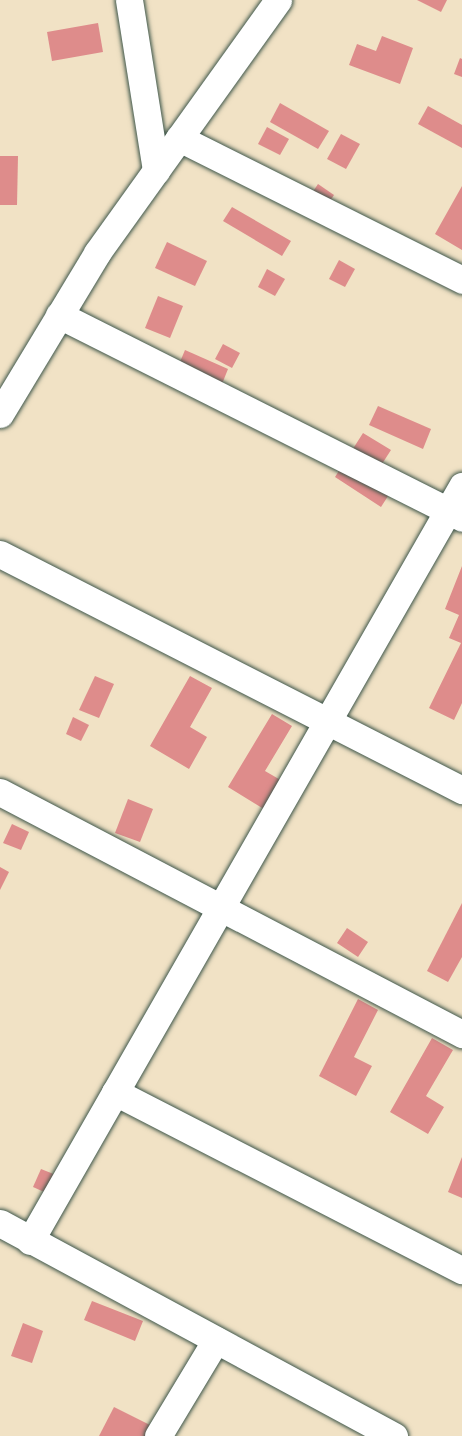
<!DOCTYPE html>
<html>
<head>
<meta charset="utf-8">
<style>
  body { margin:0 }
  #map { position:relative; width:462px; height:1436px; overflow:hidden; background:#f1e2c5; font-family:Itim,sans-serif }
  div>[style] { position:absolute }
  .building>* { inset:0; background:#de8c8b }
  .roads { filter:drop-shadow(0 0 2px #3e564a) drop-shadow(0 0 2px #3e564a) }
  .minor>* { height:27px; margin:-13.5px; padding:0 13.5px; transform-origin:13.5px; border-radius:13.5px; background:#fff }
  span { translate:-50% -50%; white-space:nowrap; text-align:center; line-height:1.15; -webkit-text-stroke:5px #fdfcf7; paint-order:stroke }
</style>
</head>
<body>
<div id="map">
  <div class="building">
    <i style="clip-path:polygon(417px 0,447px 0,441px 12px)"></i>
    <i style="clip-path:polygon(98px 23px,103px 52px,52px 61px,47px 32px)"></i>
    <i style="clip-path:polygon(382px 36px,413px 48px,400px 84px,349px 65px,357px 44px,376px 51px)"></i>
    <i style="clip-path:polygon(460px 58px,462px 59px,462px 77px,454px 74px)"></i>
    <i style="clip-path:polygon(280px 103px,329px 131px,318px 149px,270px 122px)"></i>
    <i style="clip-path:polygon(428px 106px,462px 125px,462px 148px,418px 124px)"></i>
    <i style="clip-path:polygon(267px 127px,289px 139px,280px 155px,258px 144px)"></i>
    <i style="clip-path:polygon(341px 134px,360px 144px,346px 169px,327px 159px)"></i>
    <i style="clip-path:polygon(0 156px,18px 156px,17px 205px,0 205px)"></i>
    <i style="clip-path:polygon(318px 184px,334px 195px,322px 213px,306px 202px)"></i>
    <i style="clip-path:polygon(462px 186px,462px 250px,435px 234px)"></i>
    <i style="clip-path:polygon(232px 207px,291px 241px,282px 256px,223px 221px)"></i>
    <i style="clip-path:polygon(167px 242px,207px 261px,195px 286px,155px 268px)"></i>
    <i style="clip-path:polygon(339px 260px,355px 269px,345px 287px,329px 279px)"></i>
    <i style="clip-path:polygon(267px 269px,285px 279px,275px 296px,258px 287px)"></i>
    <i style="clip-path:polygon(158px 296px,183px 306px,170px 338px,145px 328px)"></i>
    <i style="clip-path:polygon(223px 344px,240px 353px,232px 368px,215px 359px)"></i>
    <i style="clip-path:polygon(185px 350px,228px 369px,220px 389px,177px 369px)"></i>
    <i style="clip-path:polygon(378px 406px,431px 429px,423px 449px,369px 425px)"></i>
    <i style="clip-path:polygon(363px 433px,391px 450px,380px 467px,399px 479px,381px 507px,335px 477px)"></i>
    <i style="clip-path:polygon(462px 566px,462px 703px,454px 720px,429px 708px,461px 643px,449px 638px,459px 615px,445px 609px)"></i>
    <i style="clip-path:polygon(95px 676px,114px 684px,99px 718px,79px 710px)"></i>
    <i style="clip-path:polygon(190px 676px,212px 688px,190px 727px,207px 737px,189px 769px,150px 746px)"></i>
    <i style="clip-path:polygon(272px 714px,292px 726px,265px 771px,284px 782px,267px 811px,228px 787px)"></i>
    <i style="clip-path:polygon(73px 717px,89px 725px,81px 741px,66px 734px)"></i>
    <i style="clip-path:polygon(128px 799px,153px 809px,140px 842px,115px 833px)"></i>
    <i style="clip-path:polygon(12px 824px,29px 832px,21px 850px,3px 843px)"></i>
    <i style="clip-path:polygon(0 867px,9px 872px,0 890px)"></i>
    <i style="clip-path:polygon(462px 903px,462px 957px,448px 982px,427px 971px)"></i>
    <i style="clip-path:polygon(347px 928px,368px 942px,358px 957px,337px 943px)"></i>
    <i style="clip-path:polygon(358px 999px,378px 1010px,354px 1057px,372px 1066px,356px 1096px,319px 1076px)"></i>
    <i style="clip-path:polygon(432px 1038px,453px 1050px,426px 1096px,444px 1107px,428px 1134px,390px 1112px)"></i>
    <i style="clip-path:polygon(462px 1157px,462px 1198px,448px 1192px)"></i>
    <i style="clip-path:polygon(41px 1169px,61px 1177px,53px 1196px,33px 1187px)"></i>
    <i style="clip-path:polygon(92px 1301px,143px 1321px,135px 1341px,84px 1320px)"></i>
    <i style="clip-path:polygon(23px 1323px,43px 1331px,32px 1363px,11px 1356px)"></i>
    <i style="clip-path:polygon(114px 1407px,158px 1429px,154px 1436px,99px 1436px)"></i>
  </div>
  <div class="roads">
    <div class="minor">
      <i style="left:129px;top:0;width:173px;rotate:81deg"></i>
      <i style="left:179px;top:138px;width:317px;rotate:26.6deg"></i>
      <i style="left:59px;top:315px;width:451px;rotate:26.7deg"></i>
      <i style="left:0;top:414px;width:188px;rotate:-58.9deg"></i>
      <i style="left:97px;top:253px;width:311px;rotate:-54.4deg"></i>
      <i style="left:0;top:554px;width:519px;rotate:27.06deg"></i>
      <i style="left:0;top:792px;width:522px;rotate:27.65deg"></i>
      <i style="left:115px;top:1092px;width:390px;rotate:27.2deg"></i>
      <i style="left:0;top:1223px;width:448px;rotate:28.4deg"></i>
      <i style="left:30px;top:1241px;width:870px;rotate:-60.22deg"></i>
      <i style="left:158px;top:1436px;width:112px;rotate:-58.9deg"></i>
    </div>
  </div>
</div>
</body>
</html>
